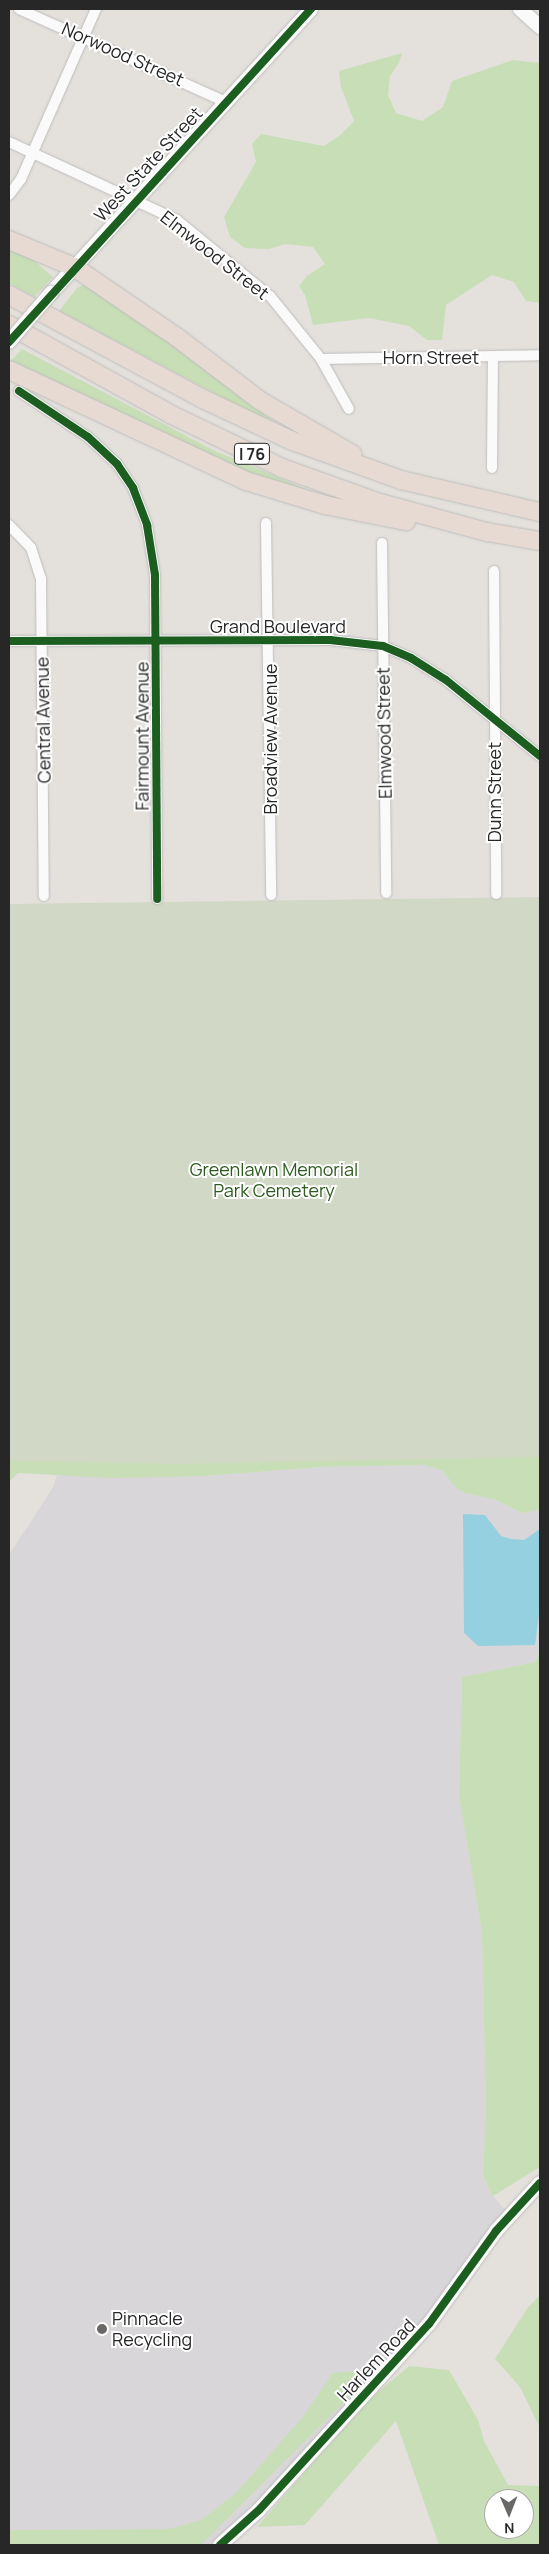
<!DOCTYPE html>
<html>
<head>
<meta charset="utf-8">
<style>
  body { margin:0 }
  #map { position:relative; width:549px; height:2554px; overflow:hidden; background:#e4e1dc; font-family:Manrope,sans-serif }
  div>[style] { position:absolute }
  .industrial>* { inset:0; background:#d8d6d8 }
  .green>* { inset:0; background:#c8deb7 }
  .cemetery>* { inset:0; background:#d1d8c5 }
  .water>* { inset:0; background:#95d0e1 }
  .roads { filter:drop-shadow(0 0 1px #bebdbd) drop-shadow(0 0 1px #bebdbd) }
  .street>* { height:10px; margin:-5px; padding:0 5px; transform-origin:5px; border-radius:5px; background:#fbfafa }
  .secondary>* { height:14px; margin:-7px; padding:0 7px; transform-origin:7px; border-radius:7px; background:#fbfafa }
  .highway>* { height:18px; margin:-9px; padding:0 9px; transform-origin:9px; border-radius:9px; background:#e6dad3 }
  .bridges { filter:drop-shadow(0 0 1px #bebdbd) drop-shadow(0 0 1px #bebdbd) }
  .secondary-bridge>* { height:14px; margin:-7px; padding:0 7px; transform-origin:7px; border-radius:7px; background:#fbfafa }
  .cycleway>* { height:8px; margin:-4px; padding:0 4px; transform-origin:4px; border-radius:4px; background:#1b5e20 }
  .dots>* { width:14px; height:14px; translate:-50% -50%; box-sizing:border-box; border:2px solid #fff; border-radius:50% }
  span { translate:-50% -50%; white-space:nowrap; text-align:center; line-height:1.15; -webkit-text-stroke:4px #fff; paint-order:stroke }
  .shield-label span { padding:1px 4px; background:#fff; border:1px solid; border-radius:4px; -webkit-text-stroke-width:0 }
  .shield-label { font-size:16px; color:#272727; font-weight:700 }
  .street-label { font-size:18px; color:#272727 }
  .park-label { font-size:18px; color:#2d5b1f }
  .poi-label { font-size:18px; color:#272727 }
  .left { translate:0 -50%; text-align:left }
  .frame { position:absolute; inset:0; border:10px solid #272727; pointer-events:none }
  .north { position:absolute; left:484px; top:2489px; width:50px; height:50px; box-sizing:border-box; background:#fff; border:1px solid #a9a9a9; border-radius:50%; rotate:179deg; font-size:14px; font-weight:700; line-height:20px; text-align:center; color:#272727 }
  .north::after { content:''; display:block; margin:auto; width:18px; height:22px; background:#696866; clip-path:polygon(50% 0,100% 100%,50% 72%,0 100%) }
</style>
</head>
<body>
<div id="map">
  <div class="industrial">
    <i style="clip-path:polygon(424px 1465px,443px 1471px,455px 1487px,465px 1493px,496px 1500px,522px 1513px,540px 1510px,540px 1651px,535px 1662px,462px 1677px,459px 1796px,482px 1933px,486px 2110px,483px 2176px,493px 2196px,509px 2214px,456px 2290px,220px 2545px,9px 2545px,9px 1555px,52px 1489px,57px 1475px,205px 1476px,321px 1467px)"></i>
  </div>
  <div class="green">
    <i style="clip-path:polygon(402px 53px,399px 63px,390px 76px,388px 95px,396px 113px,422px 121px,443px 107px,452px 81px,513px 60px,540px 63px,540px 303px,526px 301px,514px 282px,492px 275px,446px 305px,442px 340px,427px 340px,409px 326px,369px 318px,313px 325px,305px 295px,299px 286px,307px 276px,325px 264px,313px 247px,285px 244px,269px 249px,245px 248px,230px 237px,224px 217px,256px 162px,252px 144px,261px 134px,324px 146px,339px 136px,354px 121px,341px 87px,339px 71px)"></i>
    <i style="clip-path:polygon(9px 246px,24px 252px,53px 277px,34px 297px,9px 283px)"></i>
    <i style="clip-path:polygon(89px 282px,229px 386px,273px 421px,242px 408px,59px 311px,77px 288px)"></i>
    <i style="clip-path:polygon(22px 349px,213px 450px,351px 508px,217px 463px,10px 362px)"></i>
    <i style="clip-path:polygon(540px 1447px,540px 1510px,522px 1513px,496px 1500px,465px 1493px,455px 1487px,443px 1471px,424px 1465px,321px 1467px,205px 1476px,111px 1478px,18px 1473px,9px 1482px,9px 1455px)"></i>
    <i style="clip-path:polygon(540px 1651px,540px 2167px,493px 2196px,483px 2176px,486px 2110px,482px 1933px,459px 1796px,462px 1677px,535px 1662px)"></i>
    <i style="clip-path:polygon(540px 2295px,540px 2428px,520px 2387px,495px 2359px,528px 2307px)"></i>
    <i style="clip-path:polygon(evenodd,409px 2366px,449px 2370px,478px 2420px,484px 2441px,508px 2485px,540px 2486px,540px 2545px,439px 2545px,396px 2421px,305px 2525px,257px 2527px,363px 2405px,409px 2366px,494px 2499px,524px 2499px,524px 2529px,494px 2529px,494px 2499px)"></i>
    <i style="clip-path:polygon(356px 2371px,357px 2383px,347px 2399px,201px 2545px,9px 2545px,9px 2530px,169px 2529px,201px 2520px,236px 2493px,302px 2418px,333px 2373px)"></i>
  </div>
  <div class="cemetery">
    <i style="clip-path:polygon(540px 897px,540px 1457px,179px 1464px,9px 1461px,9px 904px)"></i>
  </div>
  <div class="water">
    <i style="clip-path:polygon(463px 1514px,485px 1515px,501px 1536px,511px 1539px,524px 1540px,540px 1529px,540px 1606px,535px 1645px,478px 1646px,464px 1633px)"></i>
  </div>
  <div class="roads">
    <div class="street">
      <i style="left:19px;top:9px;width:227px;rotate:24.2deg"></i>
      <i style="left:9px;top:142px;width:185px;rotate:24.9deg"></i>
      <i style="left:177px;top:220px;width:120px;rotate:39.3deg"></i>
      <i style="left:270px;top:296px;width:81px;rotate:51deg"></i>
      <i style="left:321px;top:359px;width:57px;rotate:60.8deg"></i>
      <i style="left:9px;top:195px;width:20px;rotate:-53deg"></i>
      <i style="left:21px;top:179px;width:186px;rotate:-66.2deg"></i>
      <i style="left:321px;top:359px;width:219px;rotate:-1deg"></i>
      <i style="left:19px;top:391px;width:83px;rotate:33.7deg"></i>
      <i style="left:88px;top:437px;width:40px;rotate:43deg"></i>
      <i style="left:117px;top:464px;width:29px;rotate:56deg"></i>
      <i style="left:133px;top:488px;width:40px;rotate:69deg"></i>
      <i style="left:147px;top:525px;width:51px;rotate:80.9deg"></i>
      <i style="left:155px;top:575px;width:324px;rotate:89.6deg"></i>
      <i style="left:492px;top:468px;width:112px;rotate:-89.5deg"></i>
      <i style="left:266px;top:523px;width:372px;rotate:89.2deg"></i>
      <i style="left:9px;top:525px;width:32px;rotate:46deg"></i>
      <i style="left:31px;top:548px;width:33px;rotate:72deg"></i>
      <i style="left:41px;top:579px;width:317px;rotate:89.5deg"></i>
      <i style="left:382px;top:543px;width:350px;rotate:89.3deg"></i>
      <i style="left:494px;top:571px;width:323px;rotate:89.6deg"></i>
      <i style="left:9px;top:641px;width:321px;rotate:-0.2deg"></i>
      <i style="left:330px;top:640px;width:53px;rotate:6.5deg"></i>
      <i style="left:383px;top:646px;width:30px;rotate:23deg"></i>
      <i style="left:411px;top:658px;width:41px;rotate:32.2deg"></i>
      <i style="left:446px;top:680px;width:121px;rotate:39deg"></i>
    </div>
    <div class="secondary">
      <i style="left:520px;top:9px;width:27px;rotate:42deg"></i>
      <i style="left:51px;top:293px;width:385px;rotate:-47.5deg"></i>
      <i style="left:220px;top:2545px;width:52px;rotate:-41.9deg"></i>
      <i style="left:259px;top:2510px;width:252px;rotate:-47.6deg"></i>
      <i style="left:429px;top:2324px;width:115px;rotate:-54.2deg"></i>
      <i style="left:496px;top:2231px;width:65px;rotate:-47.5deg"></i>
    </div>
    <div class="highway">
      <i style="left:9px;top:240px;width:70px;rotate:22.6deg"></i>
      <i style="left:74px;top:267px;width:126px;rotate:34.3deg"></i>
      <i style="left:178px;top:338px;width:102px;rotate:37.4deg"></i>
      <i style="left:259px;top:400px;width:108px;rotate:30.1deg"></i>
      <i style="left:9px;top:295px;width:220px;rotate:28.2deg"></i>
      <i style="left:203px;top:399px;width:96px;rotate:25.2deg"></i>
      <i style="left:290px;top:440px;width:118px;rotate:19.8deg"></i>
      <i style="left:401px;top:480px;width:143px;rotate:13deg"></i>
      <i style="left:9px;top:325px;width:186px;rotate:28.9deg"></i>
      <i style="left:172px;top:415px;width:122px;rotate:25.7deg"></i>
      <i style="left:282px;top:468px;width:104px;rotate:19.7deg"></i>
      <i style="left:380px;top:503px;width:111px;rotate:15.2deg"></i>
      <i style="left:487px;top:532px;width:54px;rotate:9.6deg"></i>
      <i style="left:9px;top:370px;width:262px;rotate:25.1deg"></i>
      <i style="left:246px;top:481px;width:83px;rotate:16.9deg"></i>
      <i style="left:325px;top:505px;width:83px;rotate:11.2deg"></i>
    </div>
  </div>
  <div class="bridges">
    <div class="secondary-bridge">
      <i style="left:9px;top:342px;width:65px;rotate:-49.4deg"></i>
    </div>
  </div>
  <div class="cycleway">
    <i style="left:9px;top:342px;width:450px;rotate:-47.8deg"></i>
    <i style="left:19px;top:391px;width:83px;rotate:33.7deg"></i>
    <i style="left:88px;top:437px;width:40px;rotate:43deg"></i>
    <i style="left:117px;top:464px;width:29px;rotate:56deg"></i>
    <i style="left:133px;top:488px;width:40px;rotate:69deg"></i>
    <i style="left:147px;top:525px;width:51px;rotate:80.9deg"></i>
    <i style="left:155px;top:575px;width:324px;rotate:89.6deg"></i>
    <i style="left:9px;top:641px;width:321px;rotate:-0.2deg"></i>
    <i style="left:330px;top:640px;width:53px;rotate:6.5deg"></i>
    <i style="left:383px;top:646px;width:30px;rotate:23deg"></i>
    <i style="left:411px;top:658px;width:41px;rotate:32.2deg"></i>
    <i style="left:446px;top:680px;width:121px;rotate:39deg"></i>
    <i style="left:220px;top:2545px;width:52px;rotate:-41.9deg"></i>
    <i style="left:259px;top:2510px;width:252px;rotate:-47.6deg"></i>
    <i style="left:429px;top:2324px;width:115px;rotate:-54.2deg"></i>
    <i style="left:496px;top:2231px;width:65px;rotate:-47.5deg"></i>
  </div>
  <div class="dots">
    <i style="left:102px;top:2329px;background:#696866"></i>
  </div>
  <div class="shield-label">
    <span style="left:252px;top:454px">I 76</span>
  </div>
  <div class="street-label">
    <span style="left:123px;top:54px;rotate:24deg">Norwood Street</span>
    <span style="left:148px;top:164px;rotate:-47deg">West State Street</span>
    <span style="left:215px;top:255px;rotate:38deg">Elmwood Street</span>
    <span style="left:431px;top:357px">Horn Street</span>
    <span style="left:278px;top:626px">Grand Boulevard</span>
    <span style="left:43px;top:720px;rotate:-91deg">Central Avenue</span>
    <span style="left:384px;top:733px;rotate:-91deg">Elmwood Street</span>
    <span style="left:142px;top:736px;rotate:-90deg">Fairmount Avenue</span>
    <span style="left:270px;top:739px;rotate:-90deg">Broadview Avenue</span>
    <span style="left:494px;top:792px;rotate:-90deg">Dunn Street</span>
    <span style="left:376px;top:2360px;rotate:-47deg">Harlem Road</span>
  </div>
  <div class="park-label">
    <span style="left:274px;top:1180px">Greenlawn Memorial<br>Park Cemetery</span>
  </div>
  <div class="poi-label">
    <span class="left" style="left:112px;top:2329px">Pinnacle<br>Recycling</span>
  </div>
  <div class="frame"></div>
  <div class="north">N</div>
</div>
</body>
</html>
